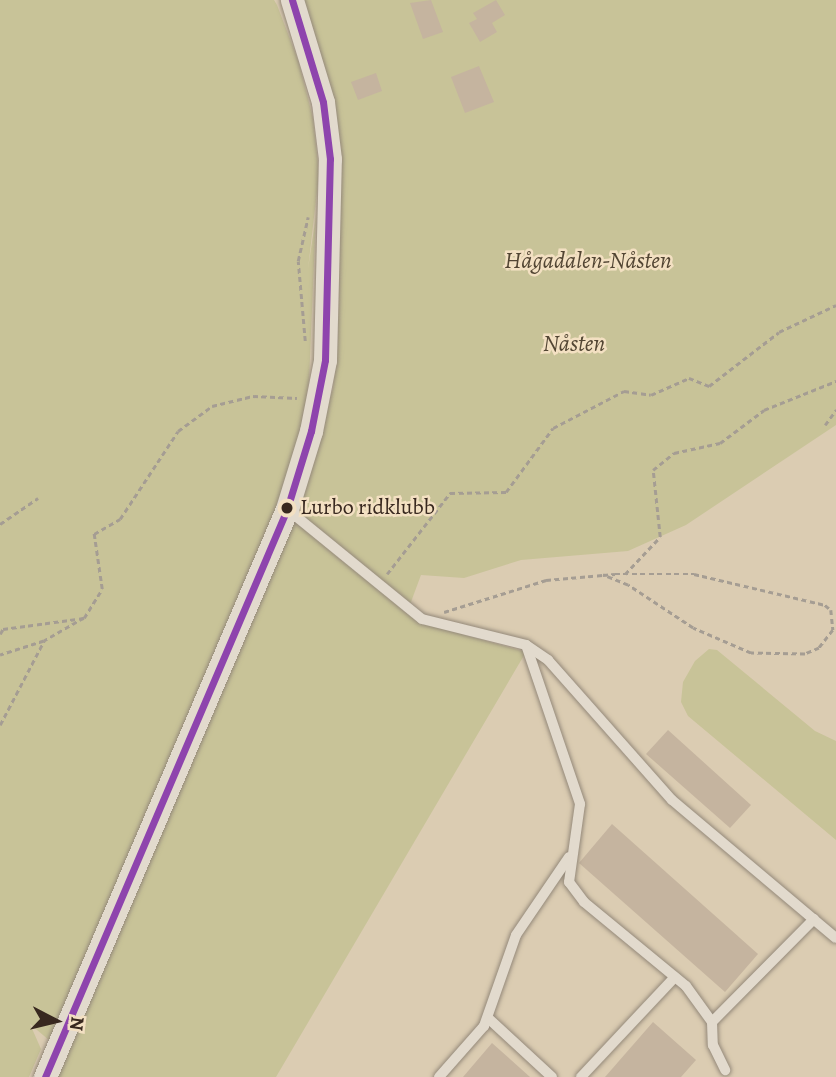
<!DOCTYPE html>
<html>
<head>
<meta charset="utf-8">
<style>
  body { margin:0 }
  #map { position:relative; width:836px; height:1077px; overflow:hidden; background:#dbccb2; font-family:Alegreya,serif }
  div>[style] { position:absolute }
  .green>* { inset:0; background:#c8c398 }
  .building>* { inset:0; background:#c5b49f }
  .path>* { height:2.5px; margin-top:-1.25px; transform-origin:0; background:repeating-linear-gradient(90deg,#a59d93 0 5px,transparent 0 8.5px) }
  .roads { filter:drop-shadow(0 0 2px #94897a) drop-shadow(0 0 2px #94897a) }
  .service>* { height:10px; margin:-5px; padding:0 5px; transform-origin:5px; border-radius:5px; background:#e2dacd }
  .tertiary>* { height:23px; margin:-11.5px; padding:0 11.5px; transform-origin:11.5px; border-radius:11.5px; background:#e2dacd }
  .bus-1>* { height:7px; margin:-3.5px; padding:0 3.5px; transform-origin:3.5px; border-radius:3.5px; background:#8e44ad }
  .dots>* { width:19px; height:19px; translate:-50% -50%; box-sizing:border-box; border:4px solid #f3e0c2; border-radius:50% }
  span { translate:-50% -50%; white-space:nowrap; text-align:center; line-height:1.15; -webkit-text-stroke:5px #f3e0c2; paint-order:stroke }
  .bus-label { font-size:22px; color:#38281f }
  .left { translate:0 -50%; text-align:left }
  .park-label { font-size:24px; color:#524533; font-style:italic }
  .north { position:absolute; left:21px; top:986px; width:70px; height:70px; -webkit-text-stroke:5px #f3e0c2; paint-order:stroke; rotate:97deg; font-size:19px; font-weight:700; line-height:28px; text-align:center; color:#38281f }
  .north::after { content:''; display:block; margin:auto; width:24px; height:32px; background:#38281f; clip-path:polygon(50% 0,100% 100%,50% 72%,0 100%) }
</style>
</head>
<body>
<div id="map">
  <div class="green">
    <i style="clip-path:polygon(0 0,274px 0,277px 5px,298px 60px,313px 118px,319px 174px,308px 269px,316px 215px,309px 381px,284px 534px,333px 389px,338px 339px,340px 161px,304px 0,836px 0,836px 425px,686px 525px,628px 551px,521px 560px,464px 578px,421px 575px,408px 610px,464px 635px,526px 652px,276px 1077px,53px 1077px,63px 1052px,30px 1024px,41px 1049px,29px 1077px,0 1077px)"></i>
    <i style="clip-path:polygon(709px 649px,717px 650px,815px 731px,836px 741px,836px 840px,688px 716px,681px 702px,683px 682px,695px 661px)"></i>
  </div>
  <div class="building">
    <i style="clip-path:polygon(431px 0,443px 32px,423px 39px,410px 3px)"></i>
    <i style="clip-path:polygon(496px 0,505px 15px,492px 23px,497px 32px,480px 42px,469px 23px,477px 19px,473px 13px)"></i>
    <i style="clip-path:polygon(479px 66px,494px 102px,465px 113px,451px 77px)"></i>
    <i style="clip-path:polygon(376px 73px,382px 91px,358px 100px,351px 82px)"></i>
    <i style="clip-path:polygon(668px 730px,751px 805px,730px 828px,646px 754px)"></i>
    <i style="clip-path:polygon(612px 824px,758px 954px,725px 992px,579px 863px)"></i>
    <i style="clip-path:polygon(653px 1022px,696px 1060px,681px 1077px,605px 1077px)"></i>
    <i style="clip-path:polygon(492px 1043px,530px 1077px,463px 1077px)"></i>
  </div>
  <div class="path">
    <i style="left:305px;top:341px;width:80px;rotate:-95deg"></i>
    <i style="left:298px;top:261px;width:45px;rotate:-77.2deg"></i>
    <i style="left:825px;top:425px;width:19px;rotate:-54deg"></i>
    <i style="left:0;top:524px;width:46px;rotate:-34.4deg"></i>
    <i style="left:387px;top:574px;width:103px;rotate:-52.1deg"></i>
    <i style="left:450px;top:493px;width:56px;rotate:-1deg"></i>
    <i style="left:506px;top:492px;width:79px;rotate:-53.7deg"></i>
    <i style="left:553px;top:428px;width:80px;rotate:-27.5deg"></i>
    <i style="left:624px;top:391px;width:27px;rotate:8deg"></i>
    <i style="left:651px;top:395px;width:42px;rotate:-24.1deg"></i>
    <i style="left:689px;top:378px;width:22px;rotate:22deg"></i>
    <i style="left:709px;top:386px;width:88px;rotate:-37.6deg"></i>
    <i style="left:779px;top:332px;width:63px;rotate:-25.3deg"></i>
    <i style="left:625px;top:574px;width:51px;rotate:-46.6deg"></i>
    <i style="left:660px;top:537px;width:67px;rotate:-96deg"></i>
    <i style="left:653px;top:470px;width:27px;rotate:-39deg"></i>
    <i style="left:674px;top:453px;width:47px;rotate:-12.3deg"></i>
    <i style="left:720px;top:443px;width:55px;rotate:-36.9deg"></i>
    <i style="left:764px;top:410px;width:78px;rotate:-21.9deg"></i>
    <i style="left:444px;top:612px;width:107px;rotate:-17.4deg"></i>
    <i style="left:546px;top:580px;width:57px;rotate:-5deg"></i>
    <i style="left:603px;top:575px;width:12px;rotate:-5deg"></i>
    <i style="left:615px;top:574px;width:79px"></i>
    <i style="left:694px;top:574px;width:135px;rotate:13.3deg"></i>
    <i style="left:825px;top:605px;width:8px;rotate:40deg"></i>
    <i style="left:831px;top:610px;width:20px;rotate:84deg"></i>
    <i style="left:833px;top:630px;width:23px;rotate:128deg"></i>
    <i style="left:819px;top:648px;width:15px;rotate:157deg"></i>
    <i style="left:805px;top:654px;width:54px;rotate:-178.9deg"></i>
    <i style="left:751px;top:653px;width:63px;rotate:-156.7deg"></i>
    <i style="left:693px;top:628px;width:78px;rotate:-146.5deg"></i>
    <i style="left:628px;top:585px;width:27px;rotate:-158deg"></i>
    <i style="left:84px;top:618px;width:34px;rotate:-58deg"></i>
    <i style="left:102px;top:589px;width:56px;rotate:-98.3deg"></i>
    <i style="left:94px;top:534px;width:30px;rotate:-30deg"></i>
    <i style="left:120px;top:519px;width:105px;rotate:-56.6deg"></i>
    <i style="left:178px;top:431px;width:42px;rotate:-36.3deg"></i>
    <i style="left:212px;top:406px;width:42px;rotate:-13.7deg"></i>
    <i style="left:253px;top:396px;width:44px;rotate:2.6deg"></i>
    <i style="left:0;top:634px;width:6px;rotate:-59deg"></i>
    <i style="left:3px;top:629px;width:82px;rotate:-7.7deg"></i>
    <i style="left:84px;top:618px;width:46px;rotate:150.1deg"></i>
    <i style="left:44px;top:641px;width:46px;rotate:162.3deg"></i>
    <i style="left:0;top:725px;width:95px;rotate:-62.4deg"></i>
  </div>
  <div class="roads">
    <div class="service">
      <i style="left:287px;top:509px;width:174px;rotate:39.2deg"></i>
      <i style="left:422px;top:619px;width:107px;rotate:14deg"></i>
      <i style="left:526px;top:645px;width:27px;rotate:34deg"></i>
      <i style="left:548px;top:660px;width:187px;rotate:48.5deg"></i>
      <i style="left:672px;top:800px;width:214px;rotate:40.1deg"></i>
      <i style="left:526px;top:645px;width:168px;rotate:71.2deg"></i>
      <i style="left:580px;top:804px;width:79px;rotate:98deg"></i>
      <i style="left:569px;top:882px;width:25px;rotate:53deg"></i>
      <i style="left:584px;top:902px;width:132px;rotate:39.5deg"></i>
      <i style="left:686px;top:986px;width:44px;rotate:54.2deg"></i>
      <i style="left:712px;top:1022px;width:145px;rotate:-45.3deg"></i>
      <i style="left:488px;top:1018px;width:87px;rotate:42.7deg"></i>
      <i style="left:712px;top:1022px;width:23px;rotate:88deg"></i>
      <i style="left:713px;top:1045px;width:28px;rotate:64deg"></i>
      <i style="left:439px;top:1077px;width:68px;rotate:-48.6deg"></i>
      <i style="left:484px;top:1026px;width:96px;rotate:-70.6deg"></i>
      <i style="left:516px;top:935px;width:94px;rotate:-55.8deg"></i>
      <i style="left:581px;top:1077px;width:137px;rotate:-46.8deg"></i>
    </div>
    <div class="tertiary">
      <i style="left:45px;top:1077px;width:617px;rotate:-66.92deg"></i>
      <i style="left:287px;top:509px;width:82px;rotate:-72.9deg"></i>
      <i style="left:311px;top:431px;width:72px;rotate:-78.8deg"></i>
      <i style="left:325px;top:360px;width:201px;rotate:-88.6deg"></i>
      <i style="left:330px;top:159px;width:57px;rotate:-97deg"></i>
      <i style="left:323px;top:102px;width:107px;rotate:-106.9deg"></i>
    </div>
  </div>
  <div class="bus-1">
    <i style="left:45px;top:1077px;width:617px;rotate:-66.92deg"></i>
    <i style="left:287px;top:509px;width:82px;rotate:-72.9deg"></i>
    <i style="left:311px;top:431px;width:72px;rotate:-78.8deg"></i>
    <i style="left:325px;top:360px;width:201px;rotate:-88.6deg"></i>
    <i style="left:330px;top:159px;width:57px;rotate:-97deg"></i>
    <i style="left:323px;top:102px;width:107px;rotate:-106.9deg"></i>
  </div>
  <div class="dots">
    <i style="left:287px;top:508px;background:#38281f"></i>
  </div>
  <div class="bus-label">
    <span class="left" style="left:300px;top:508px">Lurbo ridklubb</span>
  </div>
  <div class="park-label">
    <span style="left:588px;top:261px">Hågadalen-Nåsten</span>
    <span style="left:574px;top:344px">Nåsten</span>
  </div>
  <div class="north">N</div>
</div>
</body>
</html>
